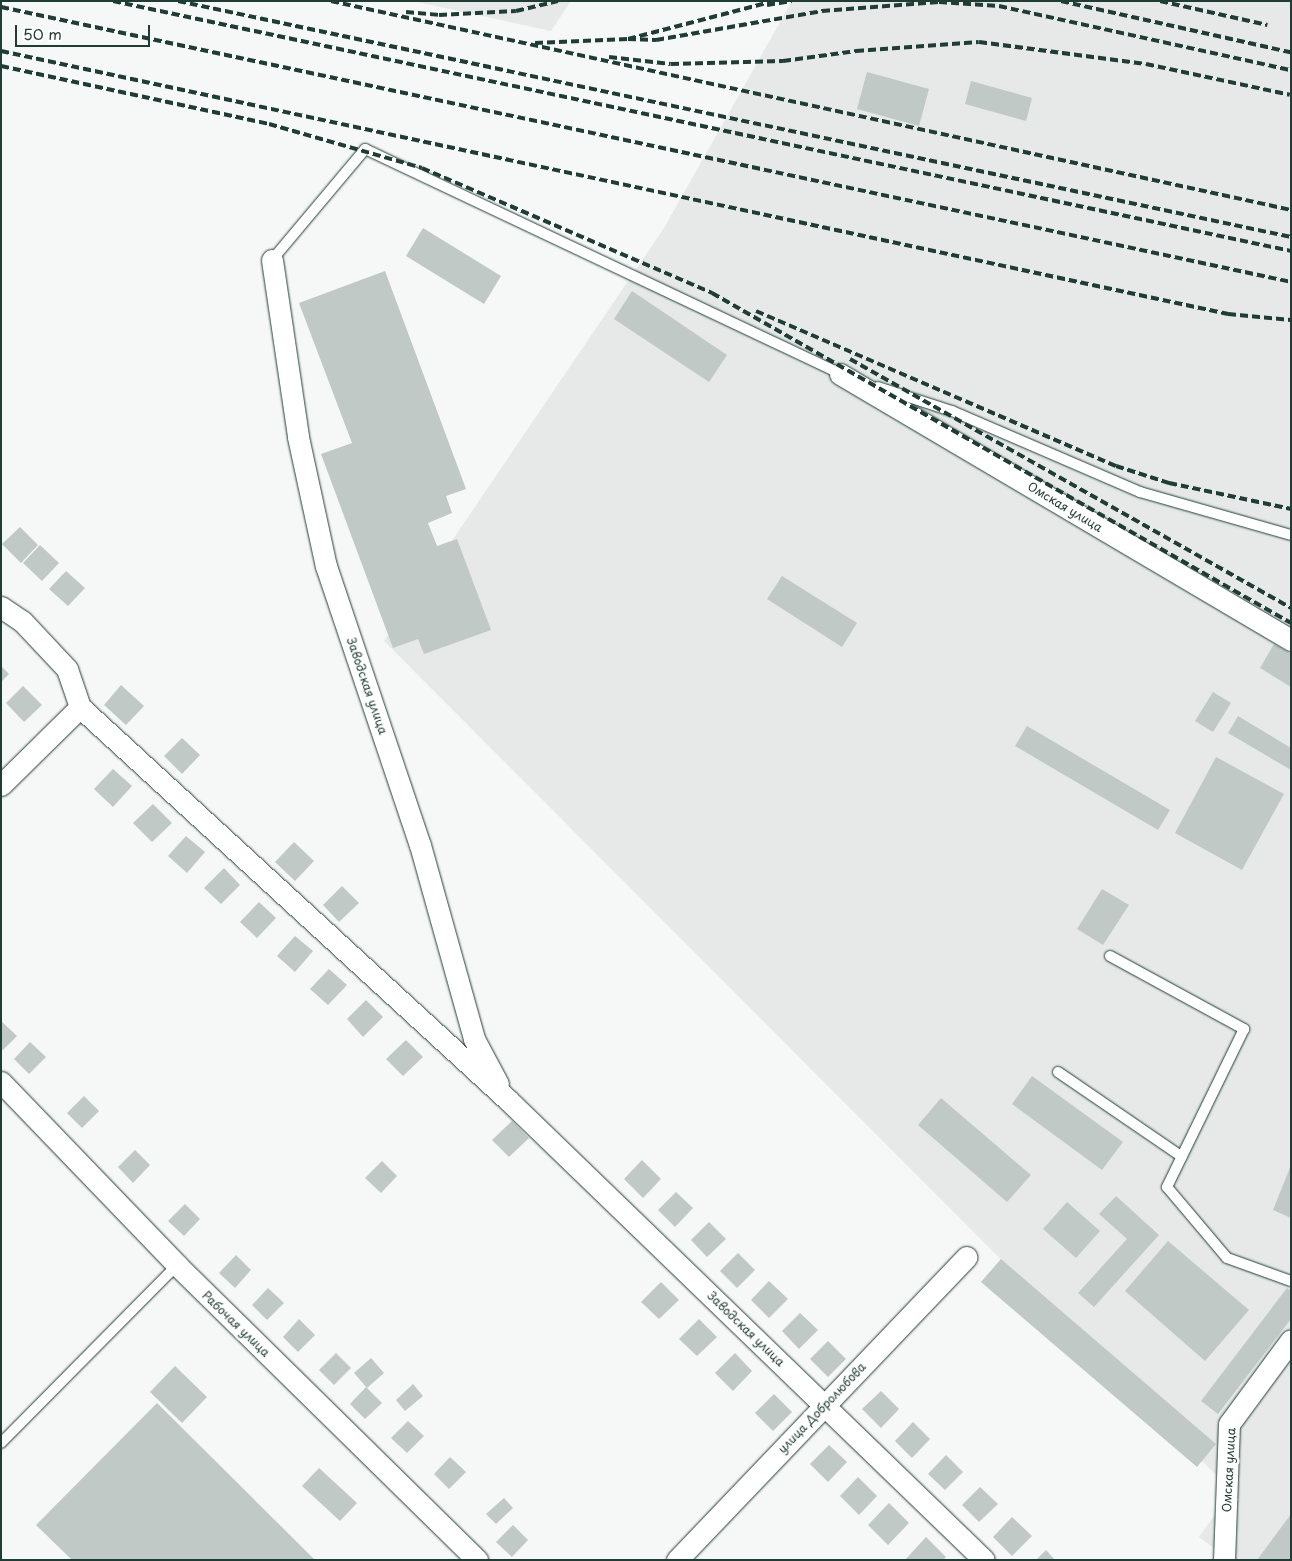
<!DOCTYPE html>
<html>
<head>
<meta charset="utf-8">
<style>
  body { margin:0 }
  #map { position:relative; width:1292px; height:1561px; overflow:hidden; background:#f6f7f7; font-family:"Playpen Sans",sans-serif }
  div>[style] { position:absolute }
  .built>* { inset:0; background:#e6e9e8 }
  .building>* { inset:0; background:#c0c9c6 }
  .roads { filter:drop-shadow(0 0 1px #1f3d34) drop-shadow(0 0 1px #1f3d34) }
  .service>* { height:10px; margin:-5px; padding:0 5px; transform-origin:5px; border-radius:5px; background:#fff }
  .minor>* { height:21px; margin:-10.5px; padding:0 10.5px; transform-origin:10.5px; border-radius:10.5px; background:#fff }
  .rail>* { height:4px; margin-top:-2px; transform-origin:0; background:repeating-linear-gradient(90deg,#1f3d34 0 8px,transparent 0 12px) }
  span { translate:-50% -50%; white-space:nowrap; text-align:center; line-height:1.15; -webkit-text-stroke:5px #fff; paint-order:stroke }
  .street-label { font-size:12px; color:#1f3d34 }
  .frame { position:absolute; inset:0; border:2px solid #1f3d34; pointer-events:none }
  .scale { position:absolute; left:15px; top:25px; width:135px; height:22px; box-sizing:border-box; border:2px solid #1f3d34; border-top:0; padding-left:6px; font-size:15px; line-height:18px; white-space:nowrap; color:#1f3d34; -webkit-text-stroke:4px #fff; paint-order:stroke }
</style>
</head>
<body>
<div id="map">
  <div class="built">
    <i style="clip-path:polygon(413px 1px,571px 1px,551px 31px)"></i>
    <i style="clip-path:polygon(792px 1px,1291px 1px,1291px 1560px,1230px 1560px,1199px 1537px,1232px 1491px,384px 641px,664px 228px)"></i>
  </div>
  <div class="building">
    <i style="clip-path:polygon(867px 72px,929px 89px,919px 126px,857px 109px)"></i>
    <i style="clip-path:polygon(971px 81px,1032px 98px,1026px 121px,965px 104px)"></i>
    <i style="clip-path:polygon(423px 228px,501px 276px,484px 304px,406px 256px)"></i>
    <i style="clip-path:polygon(385px 271px,466px 489px,446px 496px,452px 513px,428px 523px,437px 546px,457px 539px,491px 630px,424px 654px,418px 639px,393px 648px,321px 454px,352px 443px,299px 303px)"></i>
    <i style="clip-path:polygon(632px 291px,727px 355px,709px 382px,614px 319px)"></i>
    <i style="clip-path:polygon(20px 527px,38px 545px,21px 563px,2px 544px)"></i>
    <i style="clip-path:polygon(40px 545px,59px 563px,42px 581px,23px 563px)"></i>
    <i style="clip-path:polygon(66px 571px,85px 588px,68px 606px,49px 589px)"></i>
    <i style="clip-path:polygon(782px 576px,857px 623px,842px 647px,767px 599px)"></i>
    <i style="clip-path:polygon(1274px 644px,1291px 654px,1291px 687px,1260px 668px)"></i>
    <i style="clip-path:polygon(1px 666px,9px 674px,1px 682px)"></i>
    <i style="clip-path:polygon(121px 685px,144px 706px,126px 725px,104px 705px)"></i>
    <i style="clip-path:polygon(23px 686px,42px 705px,24px 722px,6px 703px)"></i>
    <i style="clip-path:polygon(1213px 692px,1231px 703px,1213px 732px,1195px 721px)"></i>
    <i style="clip-path:polygon(1238px 716px,1291px 748px,1291px 770px,1228px 733px)"></i>
    <i style="clip-path:polygon(1027px 726px,1170px 810px,1158px 830px,1015px 746px)"></i>
    <i style="clip-path:polygon(182px 738px,200px 755px,182px 774px,164px 756px)"></i>
    <i style="clip-path:polygon(1216px 757px,1284px 794px,1242px 870px,1175px 833px)"></i>
    <i style="clip-path:polygon(113px 769px,132px 786px,113px 807px,94px 789px)"></i>
    <i style="clip-path:polygon(153px 804px,172px 823px,152px 842px,133px 823px)"></i>
    <i style="clip-path:polygon(186px 836px,205px 852px,187px 873px,168px 856px)"></i>
    <i style="clip-path:polygon(294px 842px,314px 861px,295px 881px,275px 862px)"></i>
    <i style="clip-path:polygon(224px 868px,240px 885px,221px 904px,204px 888px)"></i>
    <i style="clip-path:polygon(342px 886px,359px 903px,339px 922px,323px 905px)"></i>
    <i style="clip-path:polygon(1102px 889px,1129px 905px,1103px 945px,1077px 929px)"></i>
    <i style="clip-path:polygon(259px 902px,276px 918px,257px 938px,240px 922px)"></i>
    <i style="clip-path:polygon(295px 936px,313px 951px,295px 972px,277px 956px)"></i>
    <i style="clip-path:polygon(329px 969px,347px 985px,328px 1005px,310px 989px)"></i>
    <i style="clip-path:polygon(366px 1000px,383px 1017px,363px 1037px,347px 1019px)"></i>
    <i style="clip-path:polygon(1px 1021px,17px 1036px,3px 1050px,1px 1048px)"></i>
    <i style="clip-path:polygon(406px 1040px,423px 1057px,403px 1076px,386px 1059px)"></i>
    <i style="clip-path:polygon(30px 1042px,46px 1057px,29px 1074px,14px 1059px)"></i>
    <i style="clip-path:polygon(1032px 1076px,1123px 1142px,1102px 1170px,1012px 1104px)"></i>
    <i style="clip-path:polygon(84px 1096px,99px 1111px,82px 1128px,67px 1113px)"></i>
    <i style="clip-path:polygon(941px 1098px,1031px 1175px,1007px 1202px,918px 1125px)"></i>
    <i style="clip-path:polygon(512px 1121px,529px 1138px,509px 1157px,492px 1140px)"></i>
    <i style="clip-path:polygon(135px 1150px,150px 1165px,133px 1183px,118px 1167px)"></i>
    <i style="clip-path:polygon(642px 1160px,661px 1179px,643px 1198px,624px 1179px)"></i>
    <i style="clip-path:polygon(382px 1161px,397px 1176px,381px 1193px,365px 1178px)"></i>
    <i style="clip-path:polygon(1291px 1165px,1291px 1218px,1273px 1210px)"></i>
    <i style="clip-path:polygon(676px 1192px,693px 1208px,675px 1227px,658px 1210px)"></i>
    <i style="clip-path:polygon(1116px 1196px,1159px 1235px,1094px 1307px,1078px 1293px,1127px 1239px,1099px 1214px)"></i>
    <i style="clip-path:polygon(1067px 1202px,1100px 1231px,1076px 1258px,1043px 1229px)"></i>
    <i style="clip-path:polygon(185px 1204px,200px 1219px,184px 1236px,168px 1221px)"></i>
    <i style="clip-path:polygon(709px 1222px,726px 1239px,707px 1257px,691px 1240px)"></i>
    <i style="clip-path:polygon(1168px 1241px,1249px 1310px,1205px 1361px,1125px 1291px)"></i>
    <i style="clip-path:polygon(738px 1253px,755px 1270px,737px 1288px,720px 1271px)"></i>
    <i style="clip-path:polygon(236px 1255px,251px 1270px,235px 1288px,219px 1273px)"></i>
    <i style="clip-path:polygon(1001px 1259px,1216px 1444px,1197px 1467px,981px 1282px)"></i>
    <i style="clip-path:polygon(769px 1281px,788px 1299px,769px 1318px,751px 1300px)"></i>
    <i style="clip-path:polygon(661px 1282px,679px 1300px,659px 1319px,641px 1302px)"></i>
    <i style="clip-path:polygon(268px 1288px,284px 1303px,267px 1320px,252px 1305px)"></i>
    <i style="clip-path:polygon(1287px 1288px,1291px 1291px,1291px 1319px,1218px 1414px,1201px 1401px)"></i>
    <i style="clip-path:polygon(800px 1313px,818px 1330px,799px 1349px,782px 1331px)"></i>
    <i style="clip-path:polygon(299px 1319px,315px 1335px,298px 1352px,283px 1337px)"></i>
    <i style="clip-path:polygon(699px 1319px,717px 1337px,697px 1356px,679px 1339px)"></i>
    <i style="clip-path:polygon(828px 1341px,846px 1359px,828px 1377px,810px 1359px)"></i>
    <i style="clip-path:polygon(336px 1353px,351px 1368px,334px 1385px,319px 1370px)"></i>
    <i style="clip-path:polygon(735px 1353px,752px 1371px,733px 1391px,715px 1373px)"></i>
    <i style="clip-path:polygon(371px 1358px,384px 1373px,367px 1388px,354px 1373px)"></i>
    <i style="clip-path:polygon(175px 1366px,207px 1397px,182px 1423px,150px 1392px)"></i>
    <i style="clip-path:polygon(413px 1384px,423px 1396px,405px 1411px,396px 1400px)"></i>
    <i style="clip-path:polygon(366px 1387px,382px 1403px,365px 1419px,350px 1404px)"></i>
    <i style="clip-path:polygon(881px 1391px,899px 1409px,881px 1428px,862px 1409px)"></i>
    <i style="clip-path:polygon(774px 1394px,792px 1412px,773px 1431px,755px 1413px)"></i>
    <i style="clip-path:polygon(157px 1403px,315px 1560px,72px 1560px,36px 1525px)"></i>
    <i style="clip-path:polygon(408px 1421px,424px 1436px,407px 1453px,391px 1438px)"></i>
    <i style="clip-path:polygon(913px 1422px,930px 1439px,912px 1458px,895px 1441px)"></i>
    <i style="clip-path:polygon(829px 1445px,847px 1462px,828px 1482px,810px 1464px)"></i>
    <i style="clip-path:polygon(946px 1455px,963px 1472px,945px 1490px,928px 1474px)"></i>
    <i style="clip-path:polygon(450px 1457px,466px 1472px,449px 1489px,434px 1474px)"></i>
    <i style="clip-path:polygon(319px 1468px,357px 1503px,340px 1521px,302px 1486px)"></i>
    <i style="clip-path:polygon(858px 1477px,877px 1496px,859px 1515px,840px 1496px)"></i>
    <i style="clip-path:polygon(980px 1487px,998px 1504px,979px 1522px,962px 1505px)"></i>
    <i style="clip-path:polygon(504px 1498px,513px 1508px,496px 1524px,486px 1514px)"></i>
    <i style="clip-path:polygon(889px 1503px,909px 1523px,888px 1545px,868px 1525px)"></i>
    <i style="clip-path:polygon(1291px 1514px,1291px 1560px,1257px 1560px)"></i>
    <i style="clip-path:polygon(1012px 1517px,1032px 1536px,1012px 1556px,993px 1537px)"></i>
    <i style="clip-path:polygon(513px 1525px,528px 1540px,512px 1557px,496px 1542px)"></i>
    <i style="clip-path:polygon(926px 1537px,946px 1557px,943px 1560px,905px 1560px)"></i>
    <i style="clip-path:polygon(1046px 1550px,1055px 1560px,1036px 1560px)"></i>
  </div>
  <div class="roads">
    <div class="service">
      <i style="left:272px;top:260px;width:145px;rotate:-50deg"></i>
      <i style="left:365px;top:149px;width:529px;rotate:25.3deg"></i>
      <i style="left:878px;top:387px;width:78px;rotate:18deg"></i>
      <i style="left:952px;top:411px;width:205px;rotate:23.3deg"></i>
      <i style="left:1140px;top:492px;width:157px;rotate:15.9deg"></i>
      <i style="left:1110px;top:956px;width:153px;rotate:28.6deg"></i>
      <i style="left:1244px;top:1029px;width:176px;rotate:116deg"></i>
      <i style="left:1167px;top:1187px;width:93px;rotate:49.8deg"></i>
      <i style="left:1227px;top:1258px;width:68px;rotate:19.8deg"></i>
      <i style="left:1058px;top:1072px;width:150px;rotate:34.4deg"></i>
      <i style="left:1px;top:1443px;width:250px;rotate:-45.3deg"></i>
    </div>
    <div class="minor">
      <i style="left:272px;top:260px;width:179px;rotate:81.6deg"></i>
      <i style="left:298px;top:437px;width:132px;rotate:77.8deg"></i>
      <i style="left:326px;top:566px;width:294px;rotate:71.4deg"></i>
      <i style="left:420px;top:845px;width:201px;rotate:74.4deg"></i>
      <i style="left:474px;top:1039px;width:51px;rotate:61.9deg"></i>
      <i style="left:840px;top:374px;width:524px;rotate:30.53deg"></i>
      <i style="left:1px;top:607px;width:25px;rotate:34deg"></i>
      <i style="left:22px;top:621px;width:66px;rotate:46.8deg"></i>
      <i style="left:67px;top:669px;width:40px;rotate:71.1deg"></i>
      <i style="left:80px;top:707px;width:580px;rotate:42.55deg"></i>
      <i style="left:507px;top:1099px;width:663px;rotate:44.02deg"></i>
      <i style="left:1px;top:785px;width:111px;rotate:-44.6deg"></i>
      <i style="left:1px;top:1082px;width:254px;rotate:46.1deg"></i>
      <i style="left:177px;top:1265px;width:421px;rotate:44.5deg"></i>
      <i style="left:677px;top:1560px;width:419px;rotate:-46.3deg"></i>
      <i style="left:1224px;top:1560px;width:136px;rotate:-87.9deg"></i>
      <i style="left:1229px;top:1424px;width:104px;rotate:-53.6deg"></i>
    </div>
  </div>
  <div class="rail">
    <i style="left:113px;top:1px;width:1204px;rotate:11.98deg"></i>
    <i style="left:178px;top:1px;width:1138px;rotate:11.97deg"></i>
    <i style="left:331px;top:1px;width:982px;rotate:12.28deg"></i>
    <i style="left:1061px;top:1px;width:235px;rotate:12.6deg"></i>
    <i style="left:1160px;top:1px;width:110px;rotate:12.6deg"></i>
    <i style="left:767px;top:5px;width:25px;rotate:-9deg"></i>
    <i style="left:1px;top:7px;width:1319px;rotate:12.03deg"></i>
    <i style="left:406px;top:12px;width:33px;rotate:5deg"></i>
    <i style="left:439px;top:15px;width:77px;rotate:-3deg"></i>
    <i style="left:516px;top:11px;width:43px;rotate:-13.4deg"></i>
    <i style="left:628px;top:39px;width:28px;rotate:2deg"></i>
    <i style="left:656px;top:40px;width:169px;rotate:-9.9deg"></i>
    <i style="left:822px;top:11px;width:117px;rotate:-4.4deg"></i>
    <i style="left:939px;top:2px;width:60px;rotate:3.8deg"></i>
    <i style="left:999px;top:6px;width:299px;rotate:12.4deg"></i>
    <i style="left:535px;top:43px;width:93px;rotate:-2.5deg"></i>
    <i style="left:628px;top:39px;width:151px;rotate:-14.6deg"></i>
    <i style="left:1px;top:51px;width:1255px;rotate:12.1deg"></i>
    <i style="left:1228px;top:314px;width:63px;rotate:5.4deg"></i>
    <i style="left:609px;top:57px;width:62px;rotate:6.4deg"></i>
    <i style="left:671px;top:64px;width:112px;rotate:-1.5deg"></i>
    <i style="left:783px;top:61px;width:74px;rotate:-7.8deg"></i>
    <i style="left:856px;top:51px;width:123px;rotate:-4.2deg"></i>
    <i style="left:979px;top:42px;width:168px;rotate:7.5deg"></i>
    <i style="left:1146px;top:64px;width:147px;rotate:12.1deg"></i>
    <i style="left:1px;top:66px;width:274px;rotate:12.2deg"></i>
    <i style="left:269px;top:124px;width:159px;rotate:16deg"></i>
    <i style="left:422px;top:168px;width:316px;rotate:23.3deg"></i>
    <i style="left:712px;top:293px;width:666px;rotate:29.68deg"></i>
    <i style="left:756px;top:311px;width:392px;rotate:23.3deg"></i>
    <i style="left:1116px;top:466px;width:56px;rotate:17.8deg"></i>
    <i style="left:1169px;top:483px;width:125px;rotate:12deg"></i>
    <i style="left:850px;top:359px;width:506px;rotate:29.45deg"></i>
  </div>
  <div class="street-label">
    <span style="left:1065px;top:507px;rotate:31deg">Омская улица</span>
    <span style="left:367px;top:686px;rotate:71deg">Заводская улица</span>
    <span style="left:236px;top:1324px;rotate:44deg">Рабочая улица</span>
    <span style="left:746px;top:1329px;rotate:44deg">Заводская улица</span>
    <span style="left:822px;top:1408px;rotate:-46deg">улица Добролюбова</span>
    <span style="left:1229px;top:1470px;rotate:-87deg">Омская улица</span>
  </div>
  <div class="frame"></div>
  <div class="scale">50 m</div>
</div>
</body>
</html>
